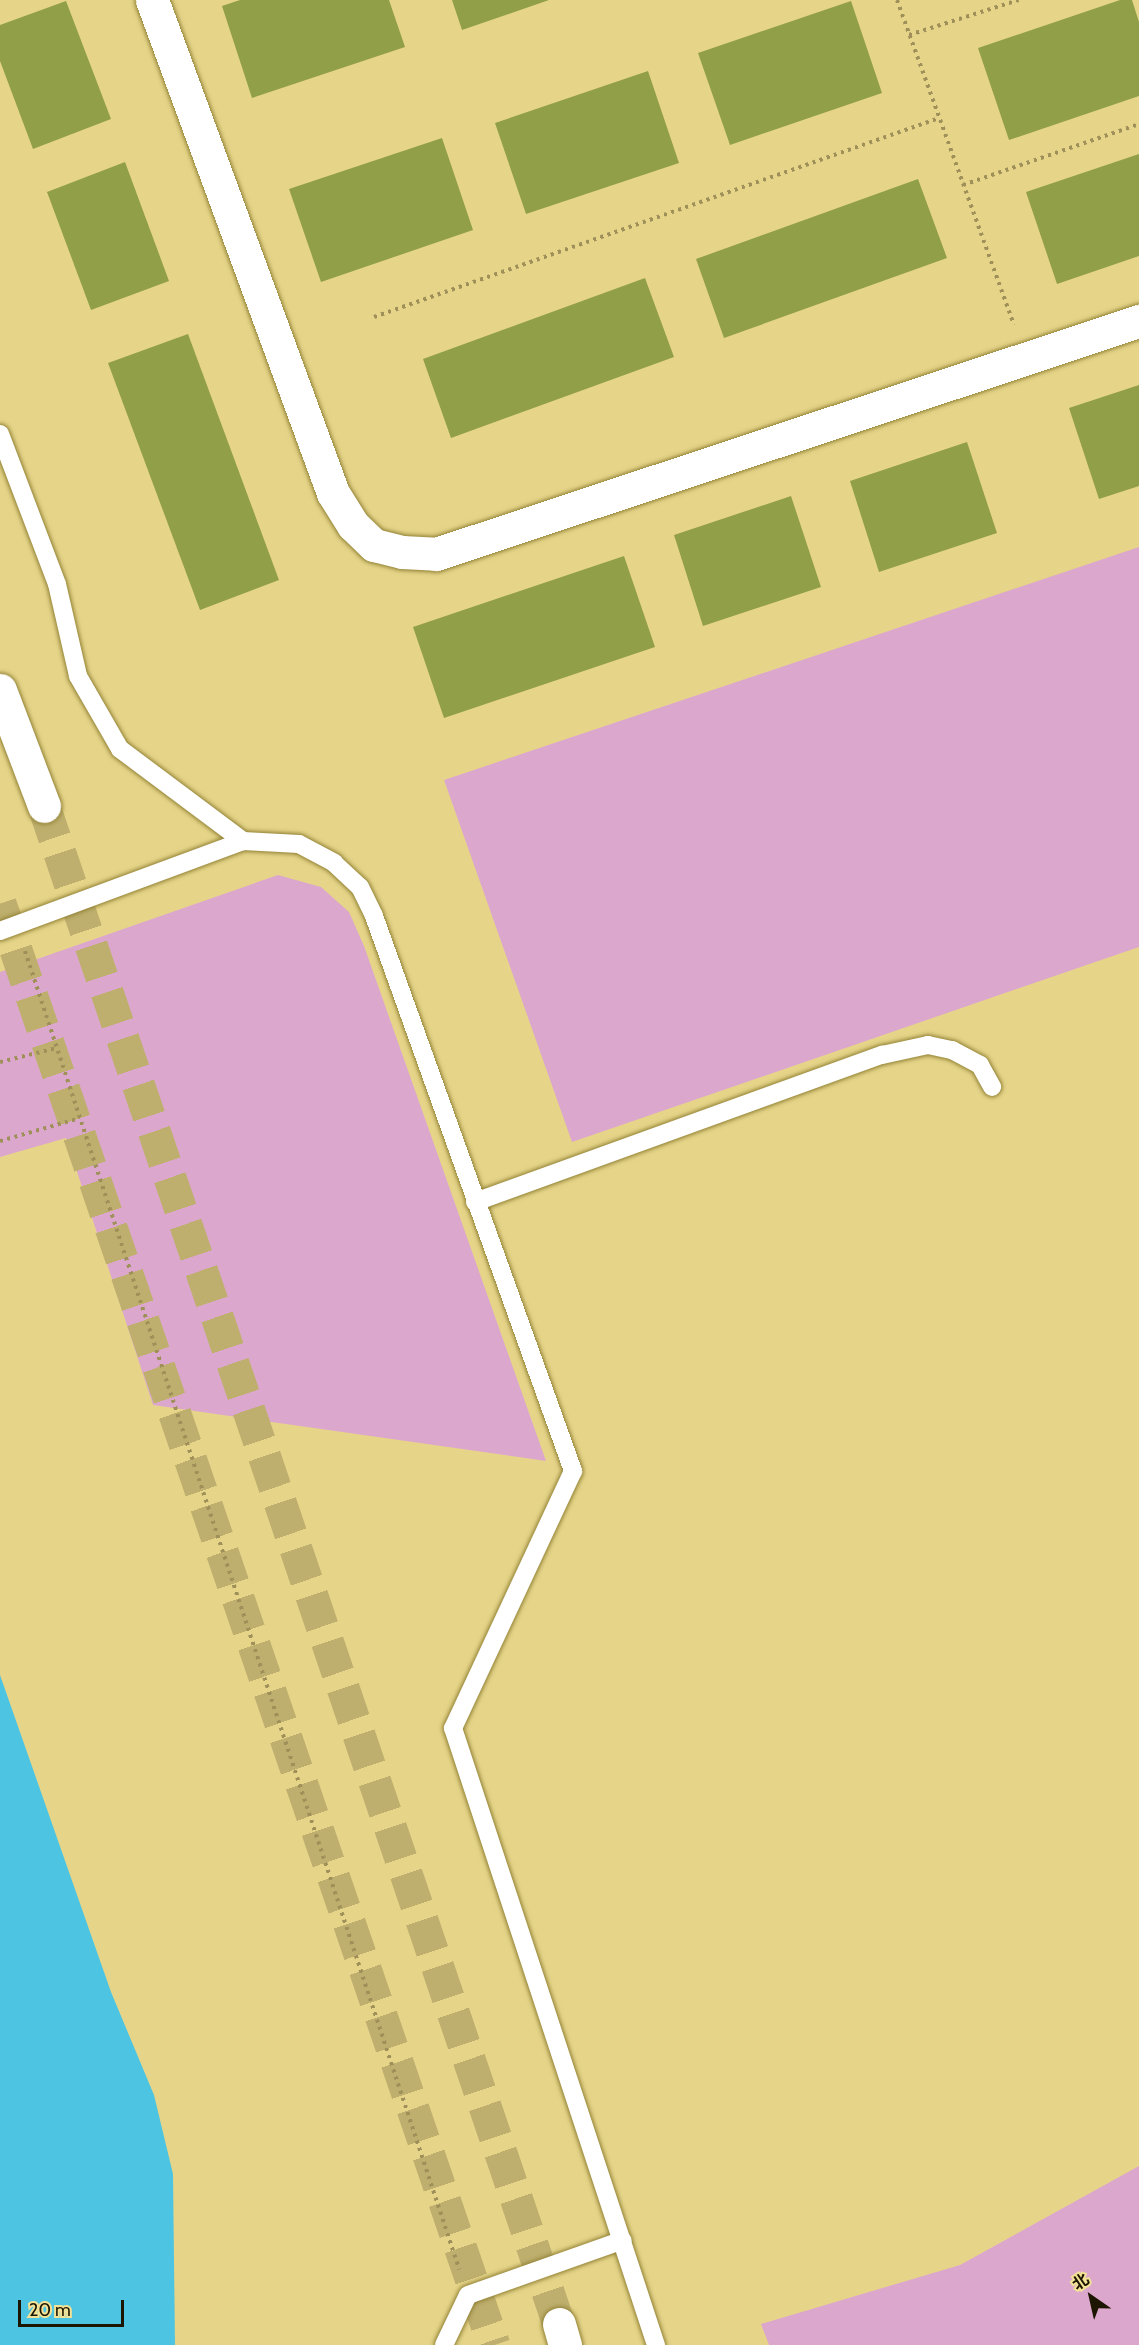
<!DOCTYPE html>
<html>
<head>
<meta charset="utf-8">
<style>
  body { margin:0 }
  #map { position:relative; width:1139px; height:2345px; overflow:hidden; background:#e6d589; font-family:Cabin,"Noto Sans SC",sans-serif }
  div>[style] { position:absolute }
  .green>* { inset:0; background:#dca7cd }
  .water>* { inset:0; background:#4dc4e2 }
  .building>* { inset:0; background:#919f49 }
  .primary-tunnel>* { height:33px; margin-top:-16.5px; transform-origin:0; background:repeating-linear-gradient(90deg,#beaf6e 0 33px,transparent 0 49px) }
  .path>* { height:4px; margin-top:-2px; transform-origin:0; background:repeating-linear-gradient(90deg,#9e9058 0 3px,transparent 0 7.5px) }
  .roads { filter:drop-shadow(0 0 2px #938337) drop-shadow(0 0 2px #938337) }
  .service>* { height:18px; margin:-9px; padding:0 9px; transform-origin:9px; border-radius:9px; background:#fff }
  .minor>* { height:33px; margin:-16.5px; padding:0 16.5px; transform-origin:16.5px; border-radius:16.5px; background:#fff }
  .primary>* { height:33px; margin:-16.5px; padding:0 16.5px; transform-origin:16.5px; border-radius:16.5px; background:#fff }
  span { translate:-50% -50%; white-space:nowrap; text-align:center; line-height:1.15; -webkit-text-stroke:4.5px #f3e296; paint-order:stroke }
  .north { position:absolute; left:1061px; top:2267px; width:60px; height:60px; -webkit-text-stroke:4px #f3e296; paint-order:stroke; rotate:326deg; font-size:16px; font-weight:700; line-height:24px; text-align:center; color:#1c1500 }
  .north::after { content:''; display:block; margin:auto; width:21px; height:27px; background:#1c1500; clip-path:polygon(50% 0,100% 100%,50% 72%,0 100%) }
  .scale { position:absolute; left:18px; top:2300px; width:106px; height:27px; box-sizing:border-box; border:3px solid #1c1500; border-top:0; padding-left:8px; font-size:18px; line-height:21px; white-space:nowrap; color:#1c1500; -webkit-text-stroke:4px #f3e296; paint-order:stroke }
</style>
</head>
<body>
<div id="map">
  <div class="green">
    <i style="clip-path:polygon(1139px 547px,1139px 947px,572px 1142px,444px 780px)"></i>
    <i style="clip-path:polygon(278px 875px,321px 887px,349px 912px,364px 946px,546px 1461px,153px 1405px,66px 1138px,0 1157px,0 972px)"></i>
    <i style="clip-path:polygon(1139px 2166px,1139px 2345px,769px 2345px,761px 2324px,960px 2265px)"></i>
  </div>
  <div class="water">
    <i style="clip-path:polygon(0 1675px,111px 1992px,154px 2095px,173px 2174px,175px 2345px,0 2345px)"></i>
  </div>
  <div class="building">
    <i style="clip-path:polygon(240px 0,389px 0,405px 47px,252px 98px,222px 6px)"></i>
    <i style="clip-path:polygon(452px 0,549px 0,462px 30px)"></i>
    <i style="clip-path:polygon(1120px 0,1132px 0,1139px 22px,1139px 96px,1009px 140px,978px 48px)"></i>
    <i style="clip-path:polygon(66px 1px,111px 119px,33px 149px,0 61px,0 25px)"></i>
    <i style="clip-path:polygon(851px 1px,882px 93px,730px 145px,698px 53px)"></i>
    <i style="clip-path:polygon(648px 71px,679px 163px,526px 214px,495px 123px)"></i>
    <i style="clip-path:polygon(442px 138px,473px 230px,321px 282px,289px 189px)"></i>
    <i style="clip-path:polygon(1139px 154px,1139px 256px,1057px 284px,1026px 192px)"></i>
    <i style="clip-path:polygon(125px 162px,169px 281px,91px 310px,47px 192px)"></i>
    <i style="clip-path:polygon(918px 179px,947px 258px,724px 338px,696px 259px)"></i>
    <i style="clip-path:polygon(645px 278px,674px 357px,451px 438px,423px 359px)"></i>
    <i style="clip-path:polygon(188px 334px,279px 580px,200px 610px,108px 363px)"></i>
    <i style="clip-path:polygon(1139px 385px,1139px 486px,1099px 499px,1069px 408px)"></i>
    <i style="clip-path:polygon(967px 442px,997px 533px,879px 572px,850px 481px)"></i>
    <i style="clip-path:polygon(791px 496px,821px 587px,703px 626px,674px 535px)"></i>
    <i style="clip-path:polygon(624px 556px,655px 647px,444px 718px,413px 627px)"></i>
  </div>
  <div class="primary-tunnel">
    <i style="left:44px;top:806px;width:1603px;rotate:71.26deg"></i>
    <i style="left:0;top:903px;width:1524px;rotate:71.09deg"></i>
  </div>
  <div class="path">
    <i style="left:897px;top:0;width:345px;rotate:70.2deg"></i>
    <i style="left:909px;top:35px;width:115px;rotate:-17.7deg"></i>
    <i style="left:963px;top:185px;width:186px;rotate:-19.1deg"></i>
    <i style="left:374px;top:317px;width:599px;rotate:-19.4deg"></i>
    <i style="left:25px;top:951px;width:1388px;rotate:71.77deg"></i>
    <i style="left:0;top:1062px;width:59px;rotate:-13.8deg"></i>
    <i style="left:0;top:1141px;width:83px;rotate:-16deg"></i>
  </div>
  <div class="roads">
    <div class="service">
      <i style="left:0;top:434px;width:160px;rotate:69.2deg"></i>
      <i style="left:57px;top:584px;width:94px;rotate:77.1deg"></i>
      <i style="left:78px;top:676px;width:84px;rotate:60.1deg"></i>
      <i style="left:120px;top:749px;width:154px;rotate:36.8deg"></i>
      <i style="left:0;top:931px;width:259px;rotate:-20.3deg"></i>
      <i style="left:243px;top:841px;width:56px;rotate:3.1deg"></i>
      <i style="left:299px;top:844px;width:40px;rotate:28deg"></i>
      <i style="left:334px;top:863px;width:35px;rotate:43deg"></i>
      <i style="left:360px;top:887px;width:32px;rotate:64deg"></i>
      <i style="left:374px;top:916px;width:590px;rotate:70.27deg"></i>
      <i style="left:573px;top:1471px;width:284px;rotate:115deg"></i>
      <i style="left:453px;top:1728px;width:650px;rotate:71.79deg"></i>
      <i style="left:475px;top:1202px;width:433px;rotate:-19.9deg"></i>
      <i style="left:882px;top:1055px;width:47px;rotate:-12.3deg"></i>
      <i style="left:928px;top:1045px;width:25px;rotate:12deg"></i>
      <i style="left:952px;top:1050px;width:32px;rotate:28deg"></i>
      <i style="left:980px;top:1065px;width:25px;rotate:61deg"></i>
      <i style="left:444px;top:2345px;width:55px;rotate:-64.4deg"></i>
      <i style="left:468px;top:2295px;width:164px;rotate:-19.5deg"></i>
    </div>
    <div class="minor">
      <i style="left:152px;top:0;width:525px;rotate:69.84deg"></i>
      <i style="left:333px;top:493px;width:38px;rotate:58deg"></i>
      <i style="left:353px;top:525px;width:29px;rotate:44deg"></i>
      <i style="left:374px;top:545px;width:29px;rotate:14deg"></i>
      <i style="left:402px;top:552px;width:34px;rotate:3deg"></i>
      <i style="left:436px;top:554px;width:741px;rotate:-18.34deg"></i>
    </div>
    <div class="primary">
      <i style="left:0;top:690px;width:124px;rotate:69.2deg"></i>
      <i style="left:559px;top:2324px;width:22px;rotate:74deg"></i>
    </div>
  </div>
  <div class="north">北</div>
  <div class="scale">20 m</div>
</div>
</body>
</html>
